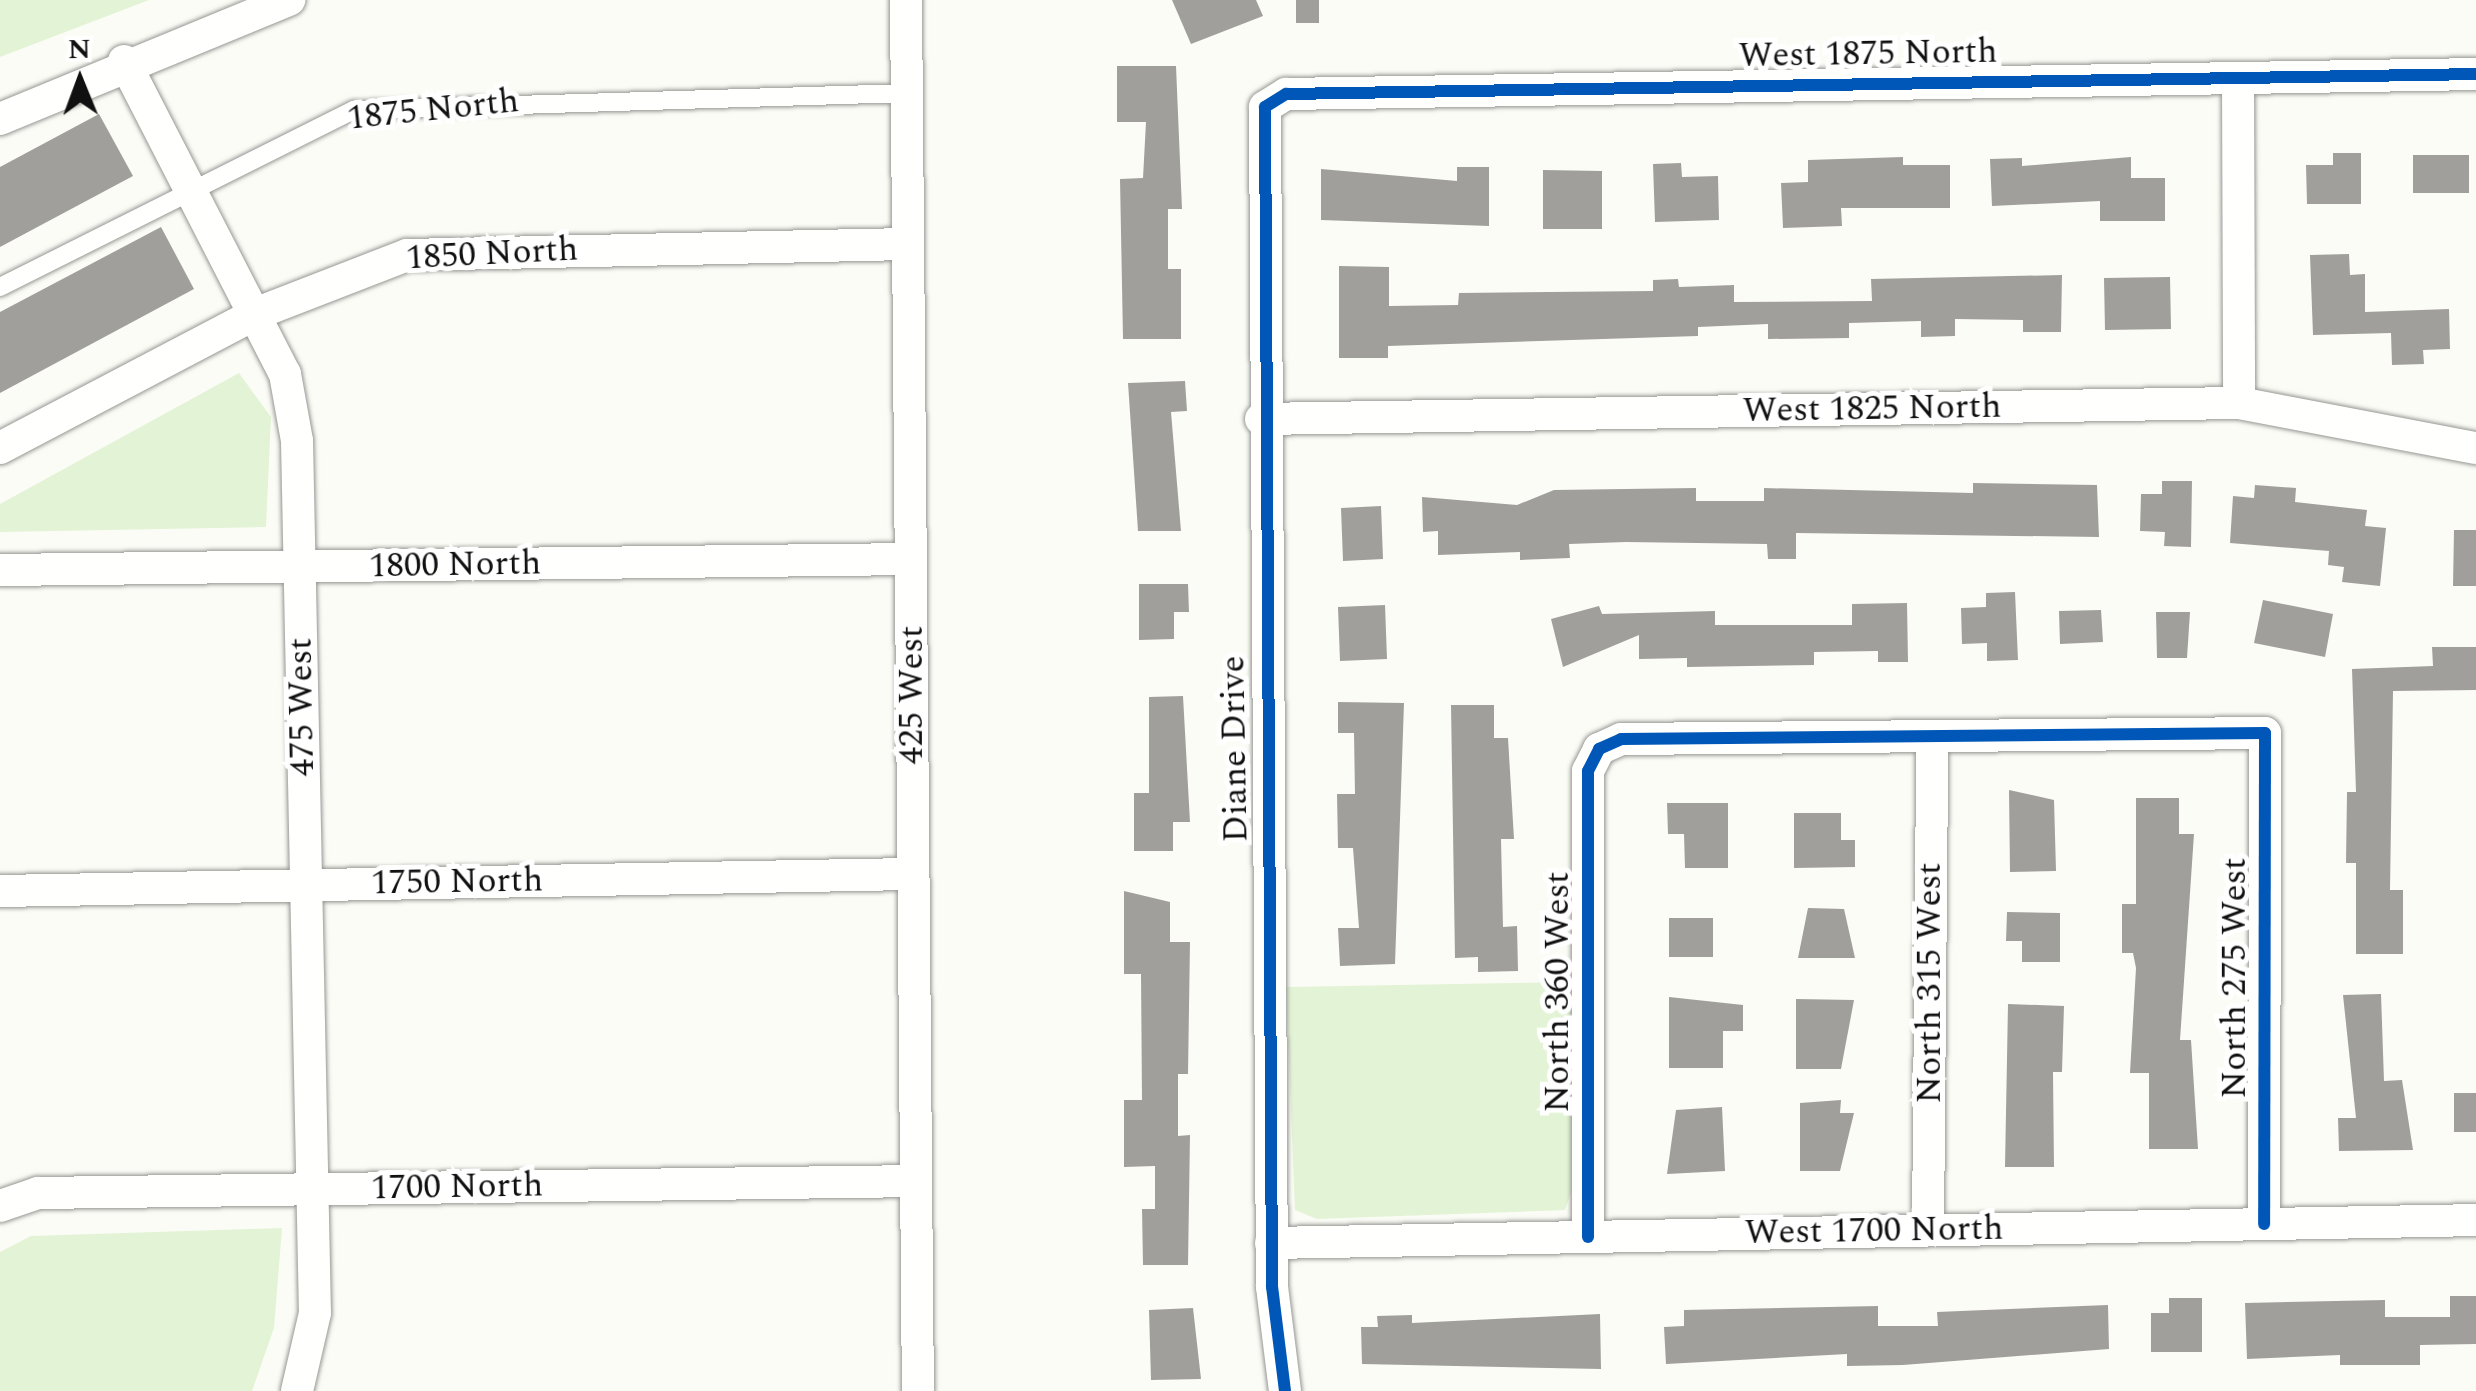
<!DOCTYPE html>
<html>
<head>
<meta charset="utf-8">
<style>
  body { margin:0 }
  #map { position:relative; width:2476px; height:1391px; overflow:hidden; background:#fcfcf6; font-family:Spectral,serif }
  div>[style] { position:absolute }
  .green>* { inset:0; background:#e3f3d5 }
  .building>* { inset:0; background:#a09f9b }
  .roads { filter:drop-shadow(0 0 2px #969694) drop-shadow(0 0 2px #969694) }
  .lane>* { height:18px; margin:-9px; padding:0 9px; transform-origin:9px; border-radius:9px; background:#fffffe }
  .street>* { height:32px; margin:-16px; padding:0 16px; transform-origin:16px; border-radius:16px; background:#fffffe }
  .cycleway>* { height:12px; margin:-6px; padding:0 6px; transform-origin:6px; border-radius:6px; background:#0057b8 }
  span { translate:-50% -50%; white-space:nowrap; text-align:center; line-height:1.15; -webkit-text-stroke:10px #fff; paint-order:stroke }
  .street-label { font-size:35px; color:#101010 }
  .north { position:absolute; left:30px; top:30px; width:100px; height:100px; -webkit-text-stroke:8px #fff; paint-order:stroke; rotate:359deg; font-size:28px; font-weight:700; line-height:40px; text-align:center; color:#101010 }
  .north::after { content:''; display:block; margin:auto; width:35px; height:45px; background:#101010; clip-path:polygon(50% 0,100% 100%,50% 72%,0 100%) }
</style>
</head>
<body>
<div id="map">
  <div class="green">
    <i style="clip-path:polygon(0 0,149px 0,0 57px)"></i>
    <i style="clip-path:polygon(239px 373px,271px 417px,266px 527px,0 532px,0 504px)"></i>
    <i style="clip-path:polygon(1573px 982px,1574px 1184px,1565px 1210px,1317px 1219px,1295px 1210px,1286px 987px)"></i>
    <i style="clip-path:polygon(282px 1228px,274px 1328px,252px 1391px,0 1391px,0 1252px,31px 1236px)"></i>
  </div>
  <div class="building">
    <i style="clip-path:polygon(1172px 0,1256px 0,1263px 16px,1191px 44px)"></i>
    <i style="clip-path:polygon(1296px 0,1319px 0,1319px 23px,1296px 23px)"></i>
    <i style="clip-path:polygon(1117px 66px,1176px 66px,1182px 209px,1168px 209px,1168px 269px,1181px 269px,1181px 339px,1123px 339px,1120px 179px,1143px 178px,1146px 122px,1117px 122px)"></i>
    <i style="clip-path:polygon(99px 114px,133px 176px,0 247px,0 167px)"></i>
    <i style="clip-path:polygon(2333px 153px,2361px 153px,2361px 204px,2307px 204px,2306px 165px,2333px 165px)"></i>
    <i style="clip-path:polygon(2413px 155px,2469px 155px,2469px 193px,2413px 193px)"></i>
    <i style="clip-path:polygon(1903px 157px,1903px 165px,1950px 165px,1950px 208px,1841px 208px,1842px 226px,1783px 228px,1781px 183px,1808px 182px,1808px 160px)"></i>
    <i style="clip-path:polygon(2131px 157px,2131px 178px,2165px 178px,2165px 221px,2100px 221px,2100px 201px,1992px 206px,1990px 159px,2022px 158px,2022px 166px)"></i>
    <i style="clip-path:polygon(1681px 163px,1682px 177px,1718px 176px,1719px 220px,1655px 222px,1653px 164px)"></i>
    <i style="clip-path:polygon(1457px 167px,1489px 167px,1489px 226px,1321px 220px,1321px 169px,1457px 181px)"></i>
    <i style="clip-path:polygon(1543px 170px,1602px 171px,1602px 229px,1543px 229px)"></i>
    <i style="clip-path:polygon(161px 227px,194px 289px,0 393px,0 312px)"></i>
    <i style="clip-path:polygon(2349px 254px,2350px 275px,2365px 274px,2365px 312px,2449px 309px,2450px 349px,2423px 350px,2424px 364px,2392px 365px,2391px 333px,2313px 335px,2310px 255px)"></i>
    <i style="clip-path:polygon(1339px 266px,1389px 267px,1389px 306px,1458px 305px,1459px 293px,1653px 291px,1653px 280px,1678px 279px,1679px 287px,1734px 285px,1734px 302px,1872px 301px,1871px 279px,2062px 275px,2061px 332px,2023px 332px,2023px 320px,1955px 319px,1955px 336px,1921px 337px,1921px 321px,1849px 323px,1849px 338px,1768px 339px,1768px 324px,1698px 327px,1698px 336px,1388px 346px,1388px 358px,1339px 358px)"></i>
    <i style="clip-path:polygon(2170px 277px,2171px 329px,2105px 330px,2104px 278px)"></i>
    <i style="clip-path:polygon(1185px 381px,1187px 411px,1171px 412px,1181px 531px,1138px 531px,1128px 383px)"></i>
    <i style="clip-path:polygon(2162px 481px,2192px 481px,2191px 547px,2164px 546px,2165px 532px,2140px 531px,2141px 494px,2162px 494px)"></i>
    <i style="clip-path:polygon(1973px 483px,2097px 485px,2099px 537px,1796px 533px,1796px 559px,1768px 559px,1767px 544px,1626px 542px,1569px 544px,1570px 558px,1520px 560px,1520px 552px,1438px 555px,1438px 531px,1423px 532px,1422px 497px,1517px 505px,1554px 490px,1696px 488px,1696px 501px,1764px 501px,1764px 488px,1973px 493px)"></i>
    <i style="clip-path:polygon(2255px 485px,2296px 488px,2295px 502px,2367px 510px,2365px 526px,2386px 528px,2380px 586px,2342px 582px,2344px 567px,2328px 565px,2329px 551px,2230px 543px,2233px 496px,2254px 498px)"></i>
    <i style="clip-path:polygon(1381px 506px,1383px 559px,1343px 561px,1341px 508px)"></i>
    <i style="clip-path:polygon(2454px 530px,2476px 530px,2476px 586px,2453px 586px)"></i>
    <i style="clip-path:polygon(1139px 584px,1188px 584px,1189px 612px,1174px 612px,1174px 639px,1139px 640px)"></i>
    <i style="clip-path:polygon(2015px 592px,2018px 660px,1987px 661px,1987px 643px,1962px 644px,1961px 608px,1986px 607px,1986px 593px)"></i>
    <i style="clip-path:polygon(2263px 600px,2333px 614px,2325px 657px,2254px 643px)"></i>
    <i style="clip-path:polygon(1907px 603px,1908px 662px,1878px 662px,1878px 651px,1814px 652px,1814px 665px,1687px 667px,1687px 658px,1639px 659px,1639px 635px,1563px 667px,1551px 619px,1599px 606px,1602px 614px,1715px 611px,1715px 625px,1852px 625px,1852px 604px)"></i>
    <i style="clip-path:polygon(1385px 605px,1387px 659px,1340px 661px,1338px 607px)"></i>
    <i style="clip-path:polygon(2101px 610px,2103px 642px,2060px 644px,2059px 611px)"></i>
    <i style="clip-path:polygon(2156px 612px,2190px 612px,2187px 658px,2157px 658px)"></i>
    <i style="clip-path:polygon(2432px 647px,2476px 647px,2476px 690px,2393px 691px,2390px 890px,2403px 890px,2403px 954px,2356px 954px,2356px 863px,2346px 863px,2347px 792px,2356px 792px,2352px 669px,2433px 666px)"></i>
    <i style="clip-path:polygon(1183px 696px,1190px 822px,1173px 822px,1173px 851px,1134px 851px,1134px 793px,1149px 793px,1149px 697px)"></i>
    <i style="clip-path:polygon(1338px 702px,1404px 703px,1395px 964px,1340px 966px,1338px 928px,1359px 928px,1353px 848px,1338px 848px,1337px 794px,1355px 794px,1354px 733px,1338px 733px)"></i>
    <i style="clip-path:polygon(1451px 705px,1494px 705px,1494px 738px,1508px 738px,1514px 839px,1501px 839px,1503px 927px,1517px 926px,1518px 971px,1478px 972px,1478px 957px,1455px 958px)"></i>
    <i style="clip-path:polygon(2009px 790px,2054px 800px,2056px 871px,2010px 872px)"></i>
    <i style="clip-path:polygon(2136px 798px,2179px 798px,2179px 834px,2194px 834px,2180px 1040px,2191px 1040px,2198px 1149px,2149px 1149px,2149px 1073px,2130px 1073px,2136px 968px,2133px 953px,2122px 953px,2122px 904px,2136px 904px)"></i>
    <i style="clip-path:polygon(1667px 803px,1728px 803px,1728px 868px,1685px 868px,1684px 834px,1668px 834px)"></i>
    <i style="clip-path:polygon(1794px 813px,1841px 813px,1841px 840px,1855px 840px,1855px 867px,1794px 868px)"></i>
    <i style="clip-path:polygon(1124px 891px,1170px 902px,1170px 942px,1190px 942px,1188px 1074px,1178px 1074px,1178px 1136px,1190px 1135px,1188px 1265px,1143px 1265px,1142px 1209px,1155px 1209px,1155px 1166px,1124px 1167px,1124px 1100px,1142px 1100px,1141px 974px,1124px 974px)"></i>
    <i style="clip-path:polygon(1808px 908px,1844px 909px,1855px 958px,1798px 958px)"></i>
    <i style="clip-path:polygon(2007px 912px,2060px 913px,2060px 962px,2022px 962px,2022px 941px,2006px 941px)"></i>
    <i style="clip-path:polygon(1669px 918px,1713px 918px,1713px 957px,1669px 957px)"></i>
    <i style="clip-path:polygon(2381px 994px,2384px 1081px,2402px 1080px,2413px 1150px,2339px 1151px,2338px 1118px,2356px 1118px,2343px 995px)"></i>
    <i style="clip-path:polygon(1669px 997px,1743px 1005px,1743px 1031px,1723px 1031px,1723px 1068px,1669px 1068px)"></i>
    <i style="clip-path:polygon(1796px 999px,1854px 1000px,1841px 1069px,1796px 1069px)"></i>
    <i style="clip-path:polygon(2008px 1004px,2064px 1006px,2062px 1072px,2053px 1072px,2054px 1167px,2005px 1167px)"></i>
    <i style="clip-path:polygon(2454px 1093px,2476px 1093px,2476px 1132px,2454px 1132px)"></i>
    <i style="clip-path:polygon(1841px 1100px,1840px 1113px,1854px 1113px,1840px 1171px,1800px 1171px,1800px 1103px)"></i>
    <i style="clip-path:polygon(1722px 1107px,1725px 1171px,1667px 1174px,1676px 1110px)"></i>
    <i style="clip-path:polygon(2450px 1296px,2476px 1296px,2476px 1344px,2420px 1345px,2420px 1365px,2340px 1365px,2340px 1355px,2247px 1359px,2245px 1303px,2385px 1300px,2385px 1317px,2450px 1317px)"></i>
    <i style="clip-path:polygon(2169px 1298px,2202px 1298px,2202px 1352px,2151px 1352px,2151px 1313px,2169px 1313px)"></i>
    <i style="clip-path:polygon(2108px 1305px,2109px 1349px,1903px 1365px,1847px 1366px,1847px 1354px,1666px 1364px,1664px 1327px,1684px 1326px,1684px 1310px,1878px 1306px,1878px 1326px,1938px 1326px,1937px 1312px)"></i>
    <i style="clip-path:polygon(1193px 1308px,1201px 1379px,1151px 1380px,1149px 1310px)"></i>
    <i style="clip-path:polygon(1600px 1314px,1601px 1369px,1362px 1364px,1361px 1327px,1378px 1327px,1377px 1316px,1412px 1315px,1412px 1323px)"></i>
  </div>
  <div class="roads">
    <div class="lane">
      <i style="left:0;top:287px;width:396px;rotate:-26.6deg"></i>
      <i style="left:354px;top:110px;width:553px;rotate:-1.76deg"></i>
    </div>
    <div class="street">
      <i style="left:906px;top:0;width:1391px;rotate:89.51deg"></i>
      <i style="left:124px;top:61px;width:352px;rotate:62.8deg"></i>
      <i style="left:285px;top:374px;width:68px;rotate:79.8deg"></i>
      <i style="left:297px;top:441px;width:872px;rotate:88.82deg"></i>
      <i style="left:315px;top:1313px;width:80px;rotate:103deg"></i>
      <i style="left:2238px;top:78px;width:325px;rotate:89.8deg"></i>
      <i style="left:0;top:119px;width:313px;rotate:-22.4deg"></i>
      <i style="left:1261px;top:419px;width:978px;rotate:-0.94deg"></i>
      <i style="left:2239px;top:403px;width:241px;rotate:10.8deg"></i>
      <i style="left:0;top:448px;width:288px;rotate:-27.7deg"></i>
      <i style="left:255px;top:314px;width:163px;rotate:-21.2deg"></i>
      <i style="left:407px;top:255px;width:501px;rotate:-1.26deg"></i>
      <i style="left:0;top:570px;width:911px;rotate:-0.69deg"></i>
      <i style="left:0;top:891px;width:913px;rotate:-1.07deg"></i>
      <i style="left:0;top:1206px;width:40px;rotate:-18.9deg"></i>
      <i style="left:38px;top:1193px;width:878px;rotate:-0.78deg"></i>
      <i style="left:1928px;top:1230px;width:494px;rotate:-89.5deg"></i>
      <i style="left:1588px;top:1237px;width:466px;rotate:-90deg"></i>
      <i style="left:1588px;top:771px;width:25px;rotate:-63deg"></i>
      <i style="left:1599px;top:749px;width:24px;rotate:-24deg"></i>
      <i style="left:1621px;top:739px;width:644px;rotate:-0.53deg"></i>
      <i style="left:2265px;top:733px;width:491px;rotate:90.1deg"></i>
      <i style="left:1271px;top:1243px;width:1205px;rotate:-1.09deg"></i>
      <i style="left:1285px;top:1391px;width:105px;rotate:-97.1deg"></i>
      <i style="left:1272px;top:1287px;width:1180px;rotate:-90.34deg"></i>
      <i style="left:1265px;top:107px;width:25px;rotate:-32deg"></i>
      <i style="left:1286px;top:94px;width:1190px;rotate:-0.96deg"></i>
    </div>
  </div>
  <div class="cycleway">
    <i style="left:1588px;top:1237px;width:466px;rotate:-90deg"></i>
    <i style="left:1588px;top:771px;width:25px;rotate:-63deg"></i>
    <i style="left:1599px;top:749px;width:24px;rotate:-24deg"></i>
    <i style="left:1621px;top:739px;width:644px;rotate:-0.53deg"></i>
    <i style="left:2265px;top:733px;width:491px;rotate:90.1deg"></i>
    <i style="left:1285px;top:1391px;width:105px;rotate:-97.1deg"></i>
    <i style="left:1272px;top:1287px;width:1180px;rotate:-90.34deg"></i>
    <i style="left:1265px;top:107px;width:25px;rotate:-32deg"></i>
    <i style="left:1286px;top:94px;width:1190px;rotate:-0.96deg"></i>
  </div>
  <div class="street-label">
    <span style="left:1868px;top:54px;rotate:-1deg">West 1875 North</span>
    <span style="left:433px;top:110px;rotate:-6deg">1875 North</span>
    <span style="left:492px;top:254px;rotate:-3deg">1850 North</span>
    <span style="left:1872px;top:409px;rotate:-1deg">West 1825 North</span>
    <span style="left:455px;top:565px;rotate:-1deg">1800 North</span>
    <span style="left:912px;top:695px;rotate:-90deg">425 West</span>
    <span style="left:302px;top:707px;rotate:-91deg">475 West</span>
    <span style="left:1235px;top:749px;rotate:-91deg">Diane Drive</span>
    <span style="left:457px;top:882px;rotate:-1deg">1750 North</span>
    <span style="left:2235px;top:978px;rotate:-90deg">North 275 West</span>
    <span style="left:1930px;top:983px;rotate:-90deg">North 315 West</span>
    <span style="left:1558px;top:992px;rotate:-90deg">North 360 West</span>
    <span style="left:457px;top:1187px;rotate:-1deg">1700 North</span>
    <span style="left:1874px;top:1231px;rotate:-1deg">West 1700 North</span>
  </div>
  <div class="north">N</div>
</div>
</body>
</html>
